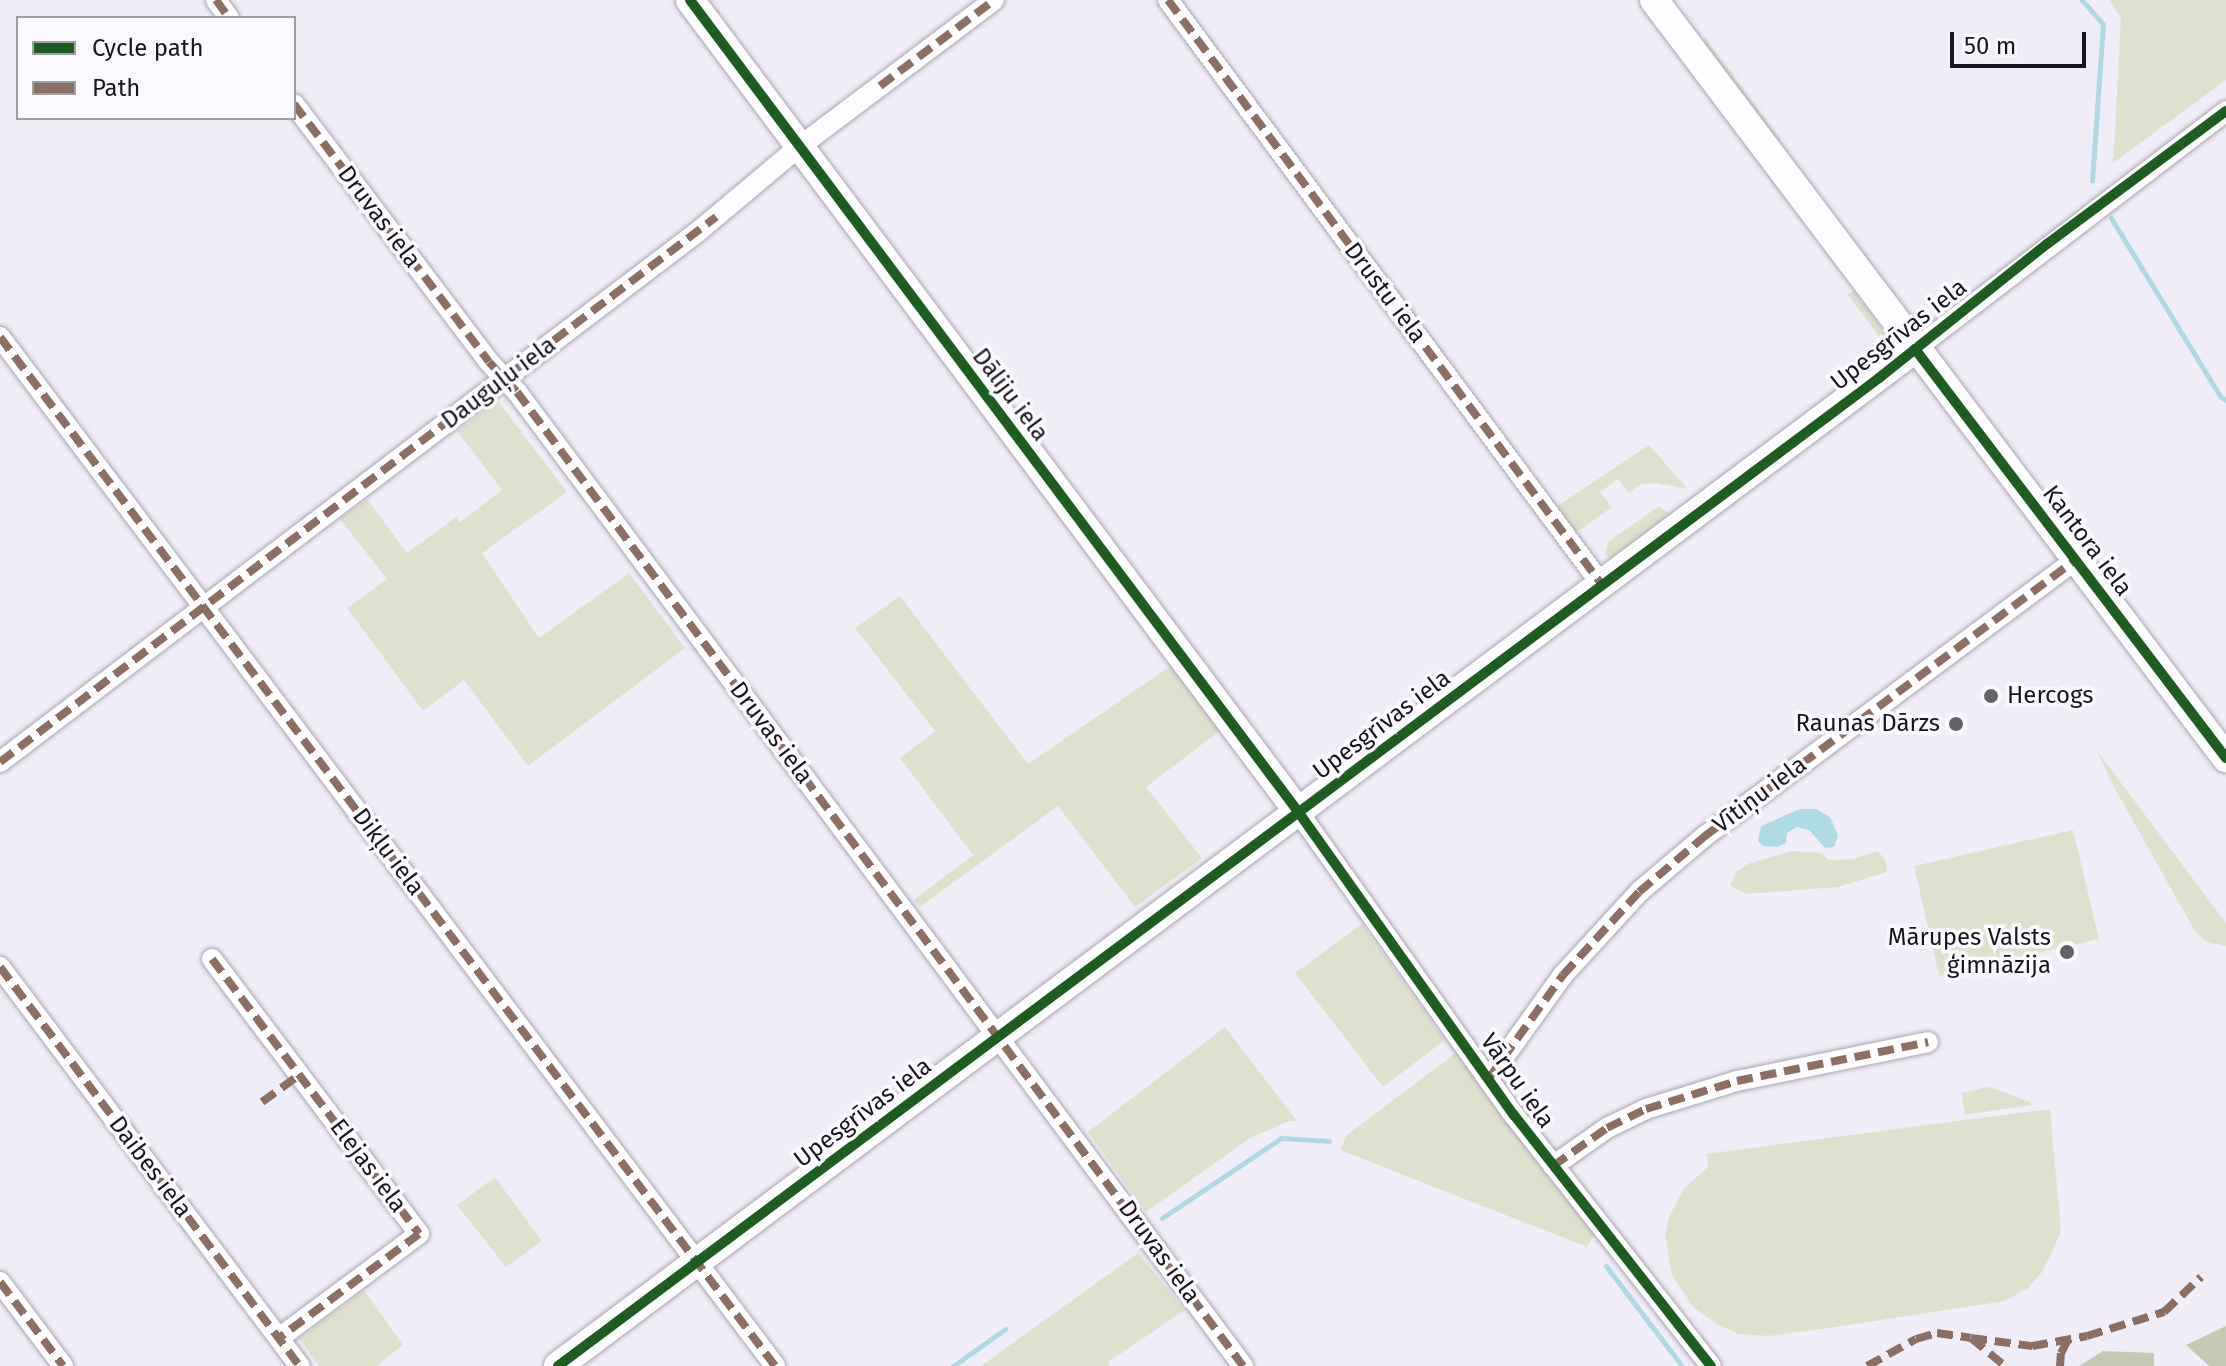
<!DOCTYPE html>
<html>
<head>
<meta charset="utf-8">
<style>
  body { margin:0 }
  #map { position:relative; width:2226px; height:1366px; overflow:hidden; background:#f1edf8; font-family:"Fira Sans",sans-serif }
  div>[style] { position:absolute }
  .green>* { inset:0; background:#e0e0cf }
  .forest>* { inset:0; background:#c8c9b2 }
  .water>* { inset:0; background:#addae4 }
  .stream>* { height:5px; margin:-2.5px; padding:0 2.5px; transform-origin:2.5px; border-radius:2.5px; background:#addae4 }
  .roads { filter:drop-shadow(0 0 2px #aaa7af) drop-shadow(0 0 2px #aaa7af) }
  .street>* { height:20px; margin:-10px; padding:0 10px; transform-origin:10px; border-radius:10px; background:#fdfcfe }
  .secondary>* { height:28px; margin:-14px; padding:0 14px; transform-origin:14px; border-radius:14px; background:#fdfcfe }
  .quiet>* { height:8px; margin-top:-4px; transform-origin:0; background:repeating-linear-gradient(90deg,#8d6e63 0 16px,transparent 0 24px) }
  .cycleway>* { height:10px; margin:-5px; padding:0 5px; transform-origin:5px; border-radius:5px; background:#1b5e20 }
  .dots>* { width:22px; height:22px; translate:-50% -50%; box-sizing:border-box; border:4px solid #faf9fd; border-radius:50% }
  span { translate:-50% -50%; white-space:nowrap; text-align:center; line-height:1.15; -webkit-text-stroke:7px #faf9fd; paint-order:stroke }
  .street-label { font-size:24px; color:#19161d }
  .poi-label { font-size:24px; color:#19161d }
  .left { translate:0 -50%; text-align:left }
  .right { translate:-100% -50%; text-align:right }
  .legend { position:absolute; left:16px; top:16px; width:280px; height:104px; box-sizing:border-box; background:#faf9fd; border:2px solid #a09ea3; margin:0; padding:10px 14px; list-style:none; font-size:24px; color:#19161d }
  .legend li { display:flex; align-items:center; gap:16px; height:40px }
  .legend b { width:40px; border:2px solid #a09ea3 }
  .scale { position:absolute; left:1950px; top:32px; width:136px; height:36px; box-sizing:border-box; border:4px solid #19161d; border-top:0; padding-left:10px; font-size:24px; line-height:28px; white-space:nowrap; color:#19161d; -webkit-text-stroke:6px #faf9fd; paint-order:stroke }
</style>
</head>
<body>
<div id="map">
  <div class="green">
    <i style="clip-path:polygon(2109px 0,2226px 0,2226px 80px,2113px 163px,2121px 18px)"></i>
    <i style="clip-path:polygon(1705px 38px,1781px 140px,1776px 143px,1701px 41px)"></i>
    <i style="clip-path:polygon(1854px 291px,1887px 336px,1883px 342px,1847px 294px)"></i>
    <i style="clip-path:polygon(498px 401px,567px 492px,482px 553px,539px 638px,629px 573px,685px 648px,528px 766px,464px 680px,423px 711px,347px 608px,387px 579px,340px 519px,367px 499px,407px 553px,456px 517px,460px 522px,502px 490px,457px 431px)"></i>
    <i style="clip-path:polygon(1649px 445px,1688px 489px,1656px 483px,1639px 485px,1629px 493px,1618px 479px,1600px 492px,1612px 507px,1582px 529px,1572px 533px,1553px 509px)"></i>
    <i style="clip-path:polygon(1659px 506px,1670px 514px,1610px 559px,1605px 554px,1608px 542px)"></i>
    <i style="clip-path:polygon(900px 596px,1028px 764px,1172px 665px,1221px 730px,1146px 787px,1202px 858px,1135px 907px,1058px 806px,920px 907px,914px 900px,973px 855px,900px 758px,935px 731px,855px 628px)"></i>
    <i style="clip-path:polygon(2098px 752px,2226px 923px,2226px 946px,2207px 942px,2196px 933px,2110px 780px)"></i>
    <i style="clip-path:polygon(2073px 830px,2099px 939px,1939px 976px,1914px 866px)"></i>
    <i style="clip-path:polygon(1793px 851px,1821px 853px,1829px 860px,1852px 859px,1878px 851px,1886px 861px,1887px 872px,1838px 887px,1747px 894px,1730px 886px,1736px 872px,1750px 863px)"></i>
    <i style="clip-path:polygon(1362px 924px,1445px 1040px,1383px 1087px,1295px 973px)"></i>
    <i style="clip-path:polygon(1225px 1027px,1297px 1121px,1289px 1121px,1250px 1138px,1146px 1212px,1088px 1132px)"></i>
    <i style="clip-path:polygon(1457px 1052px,1546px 1174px,1596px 1232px,1587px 1247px,1340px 1150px,1347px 1135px)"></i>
    <i style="clip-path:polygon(1989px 1087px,2031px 1102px,2031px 1105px,1965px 1115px,1961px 1093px)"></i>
    <i style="clip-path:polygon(2050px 1109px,2061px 1232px,2043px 1271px,2028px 1288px,2005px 1301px,1829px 1328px,1769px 1336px,1739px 1334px,1718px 1325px,1693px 1307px,1672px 1275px,1665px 1236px,1669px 1217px,1684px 1188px,1708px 1167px,1706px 1154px)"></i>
    <i style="clip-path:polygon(495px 1177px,542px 1241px,506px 1267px,457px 1205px)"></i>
    <i style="clip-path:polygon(1138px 1253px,1185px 1310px,1108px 1362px,1110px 1366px,981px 1366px)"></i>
    <i style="clip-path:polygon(364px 1290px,403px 1345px,376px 1366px,319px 1366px,299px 1338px)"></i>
  </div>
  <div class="forest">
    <i style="clip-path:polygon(2226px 1326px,2226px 1366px,2209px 1366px,2186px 1345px)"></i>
    <i style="clip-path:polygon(2103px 1351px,2154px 1353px,2154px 1366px,2079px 1366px)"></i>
  </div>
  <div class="water">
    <i style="clip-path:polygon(1800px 809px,1816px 809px,1830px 817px,1838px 835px,1834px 847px,1825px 848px,1809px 830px,1797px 827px,1787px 833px,1786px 843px,1777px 847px,1763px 846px,1758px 841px,1761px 826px)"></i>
  </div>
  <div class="stream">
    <i style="left:2082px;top:0;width:32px;rotate:49deg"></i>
    <i style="left:2103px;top:24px;width:157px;rotate:94deg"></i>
    <i style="left:2111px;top:218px;width:209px;rotate:58.5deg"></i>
    <i style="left:2220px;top:396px;width:7px;rotate:34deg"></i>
    <i style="left:1162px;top:1218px;width:143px;rotate:-33.9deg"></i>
    <i style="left:1281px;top:1138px;width:48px;rotate:3.6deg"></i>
    <i style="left:1606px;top:1266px;width:126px;rotate:52.8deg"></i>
    <i style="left:953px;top:1366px;width:64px;rotate:-35.4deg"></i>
  </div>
  <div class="roads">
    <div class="street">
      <i style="left:216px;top:0;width:22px;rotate:54deg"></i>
      <i style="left:1168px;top:0;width:728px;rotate:53.43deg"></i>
      <i style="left:294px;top:104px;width:323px;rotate:52.9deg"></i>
      <i style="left:489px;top:362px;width:41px;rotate:47deg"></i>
      <i style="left:517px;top:392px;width:1215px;rotate:53.3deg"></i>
      <i style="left:0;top:337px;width:1288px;rotate:53.01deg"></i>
      <i style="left:1915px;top:349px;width:392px;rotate:-37.4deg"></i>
      <i style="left:0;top:762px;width:879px;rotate:-37.23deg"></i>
      <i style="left:700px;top:230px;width:129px;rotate:-40deg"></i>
      <i style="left:799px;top:147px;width:244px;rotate:-37deg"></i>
      <i style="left:1299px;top:813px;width:371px;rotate:54.6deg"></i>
      <i style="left:1514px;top:1115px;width:319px;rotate:51.9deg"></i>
      <i style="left:212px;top:959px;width:344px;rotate:53deg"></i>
      <i style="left:419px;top:1234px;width:174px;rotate:143.4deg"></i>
      <i style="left:0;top:967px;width:499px;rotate:53.1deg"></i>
      <i style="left:1489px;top:1078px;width:127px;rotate:-54.3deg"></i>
      <i style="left:1563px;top:975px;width:113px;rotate:-47.5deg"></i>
      <i style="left:1639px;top:892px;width:87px;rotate:-40.3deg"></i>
      <i style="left:1705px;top:836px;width:464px;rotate:-36.7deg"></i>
      <i style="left:1553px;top:1166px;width:66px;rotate:-35.1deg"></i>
      <i style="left:1607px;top:1128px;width:43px;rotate:-26deg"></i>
      <i style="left:1646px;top:1109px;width:95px;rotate:-17.1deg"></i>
      <i style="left:1737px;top:1081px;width:195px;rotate:-11.5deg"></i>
      <i style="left:0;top:1282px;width:105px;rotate:53.1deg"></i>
    </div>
    <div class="secondary">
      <i style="left:690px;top:0;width:1016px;rotate:53.16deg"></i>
      <i style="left:1654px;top:0;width:950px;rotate:52.96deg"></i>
      <i style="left:558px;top:1366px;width:1696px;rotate:-36.85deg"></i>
    </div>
  </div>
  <div class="quiet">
    <i style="left:216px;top:0;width:22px;rotate:54deg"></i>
    <i style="left:1168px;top:0;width:728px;rotate:53.43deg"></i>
    <i style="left:880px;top:86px;width:143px;rotate:-37deg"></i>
    <i style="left:294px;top:104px;width:323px;rotate:52.9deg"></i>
    <i style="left:489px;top:362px;width:41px;rotate:47deg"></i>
    <i style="left:517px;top:392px;width:1215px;rotate:53.3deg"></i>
    <i style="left:0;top:337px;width:1288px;rotate:53.01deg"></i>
    <i style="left:0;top:762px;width:900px;rotate:-37.28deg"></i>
    <i style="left:212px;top:959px;width:344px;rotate:53deg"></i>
    <i style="left:419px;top:1234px;width:174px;rotate:143.4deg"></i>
    <i style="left:0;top:967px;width:499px;rotate:53.1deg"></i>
    <i style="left:1489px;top:1078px;width:127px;rotate:-54.3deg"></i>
    <i style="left:1563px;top:975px;width:113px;rotate:-47.5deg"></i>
    <i style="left:1639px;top:892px;width:87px;rotate:-40.3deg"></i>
    <i style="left:1705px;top:836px;width:464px;rotate:-36.7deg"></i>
    <i style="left:262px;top:1102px;width:46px;rotate:-36.1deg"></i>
    <i style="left:1553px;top:1166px;width:66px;rotate:-35.1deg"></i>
    <i style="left:1607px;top:1128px;width:43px;rotate:-26deg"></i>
    <i style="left:1646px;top:1109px;width:95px;rotate:-17.1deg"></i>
    <i style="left:1737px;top:1081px;width:195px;rotate:-11.5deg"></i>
    <i style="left:0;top:1282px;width:105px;rotate:53.1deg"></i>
    <i style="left:1971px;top:1338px;width:62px;rotate:7.5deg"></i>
    <i style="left:2032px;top:1346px;width:56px;rotate:-10.3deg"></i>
    <i style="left:2087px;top:1336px;width:81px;rotate:-17.3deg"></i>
    <i style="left:2164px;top:1312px;width:51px;rotate:-43.4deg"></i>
    <i style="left:1867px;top:1366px;width:56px;rotate:-28.9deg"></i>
    <i style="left:1916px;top:1339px;width:22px;rotate:-16deg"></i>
    <i style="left:1937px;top:1333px;width:34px;rotate:8deg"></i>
    <i style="left:1971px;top:1338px;width:44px;rotate:39.5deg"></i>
    <i style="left:2060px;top:1366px;width:13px;rotate:-86deg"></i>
    <i style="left:2061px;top:1353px;width:17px;rotate:-62deg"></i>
  </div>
  <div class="cycleway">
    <i style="left:690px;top:0;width:1016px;rotate:53.16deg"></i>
    <i style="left:1299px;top:813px;width:371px;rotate:54.6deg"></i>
    <i style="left:1514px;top:1115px;width:319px;rotate:51.9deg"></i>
    <i style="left:1915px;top:349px;width:514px;rotate:52.75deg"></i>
    <i style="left:558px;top:1366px;width:1650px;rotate:-36.79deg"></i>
    <i style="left:1879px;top:378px;width:215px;rotate:-38.6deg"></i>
    <i style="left:2047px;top:244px;width:223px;rotate:-36.6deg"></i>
  </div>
  <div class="dots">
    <i style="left:1991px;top:696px;background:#65616a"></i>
    <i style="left:1956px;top:724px;background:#65616a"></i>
    <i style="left:2067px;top:952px;background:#65616a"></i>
  </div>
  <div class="street-label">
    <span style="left:379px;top:217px;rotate:53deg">Druvas iela</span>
    <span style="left:1385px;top:293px;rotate:53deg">Drustu iela</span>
    <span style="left:1899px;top:335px;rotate:-38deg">Upesgrīvas iela</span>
    <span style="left:499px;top:383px;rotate:-37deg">Dauguļu iela</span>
    <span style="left:1010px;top:395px;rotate:53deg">Dāliju iela</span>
    <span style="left:2087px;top:541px;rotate:53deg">Kantora iela</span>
    <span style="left:1382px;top:725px;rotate:-37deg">Upesgrīvas iela</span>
    <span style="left:771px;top:733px;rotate:53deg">Druvas iela</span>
    <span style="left:1760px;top:795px;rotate:-37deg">Vītiņu iela</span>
    <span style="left:388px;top:852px;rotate:53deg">Dikļu iela</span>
    <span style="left:1517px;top:1081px;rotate:55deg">Vārpu iela</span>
    <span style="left:863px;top:1113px;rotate:-37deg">Upesgrīvas iela</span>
    <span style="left:368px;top:1166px;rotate:53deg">Elejas iela</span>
    <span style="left:150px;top:1167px;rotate:53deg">Daibes iela</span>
    <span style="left:1159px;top:1252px;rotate:54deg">Druvas iela</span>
  </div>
  <div class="poi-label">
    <span class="left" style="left:2007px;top:696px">Hercogs</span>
    <span class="right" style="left:1940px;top:724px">Raunas Dārzs</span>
    <span class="right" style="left:2051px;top:952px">Mārupes Valsts<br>ģimnāzija</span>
  </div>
  <ul class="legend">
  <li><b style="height:10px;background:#1b5e20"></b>Cycle path</li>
  <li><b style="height:10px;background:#8d6e63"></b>Path</li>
  </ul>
  <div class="scale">50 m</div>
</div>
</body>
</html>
